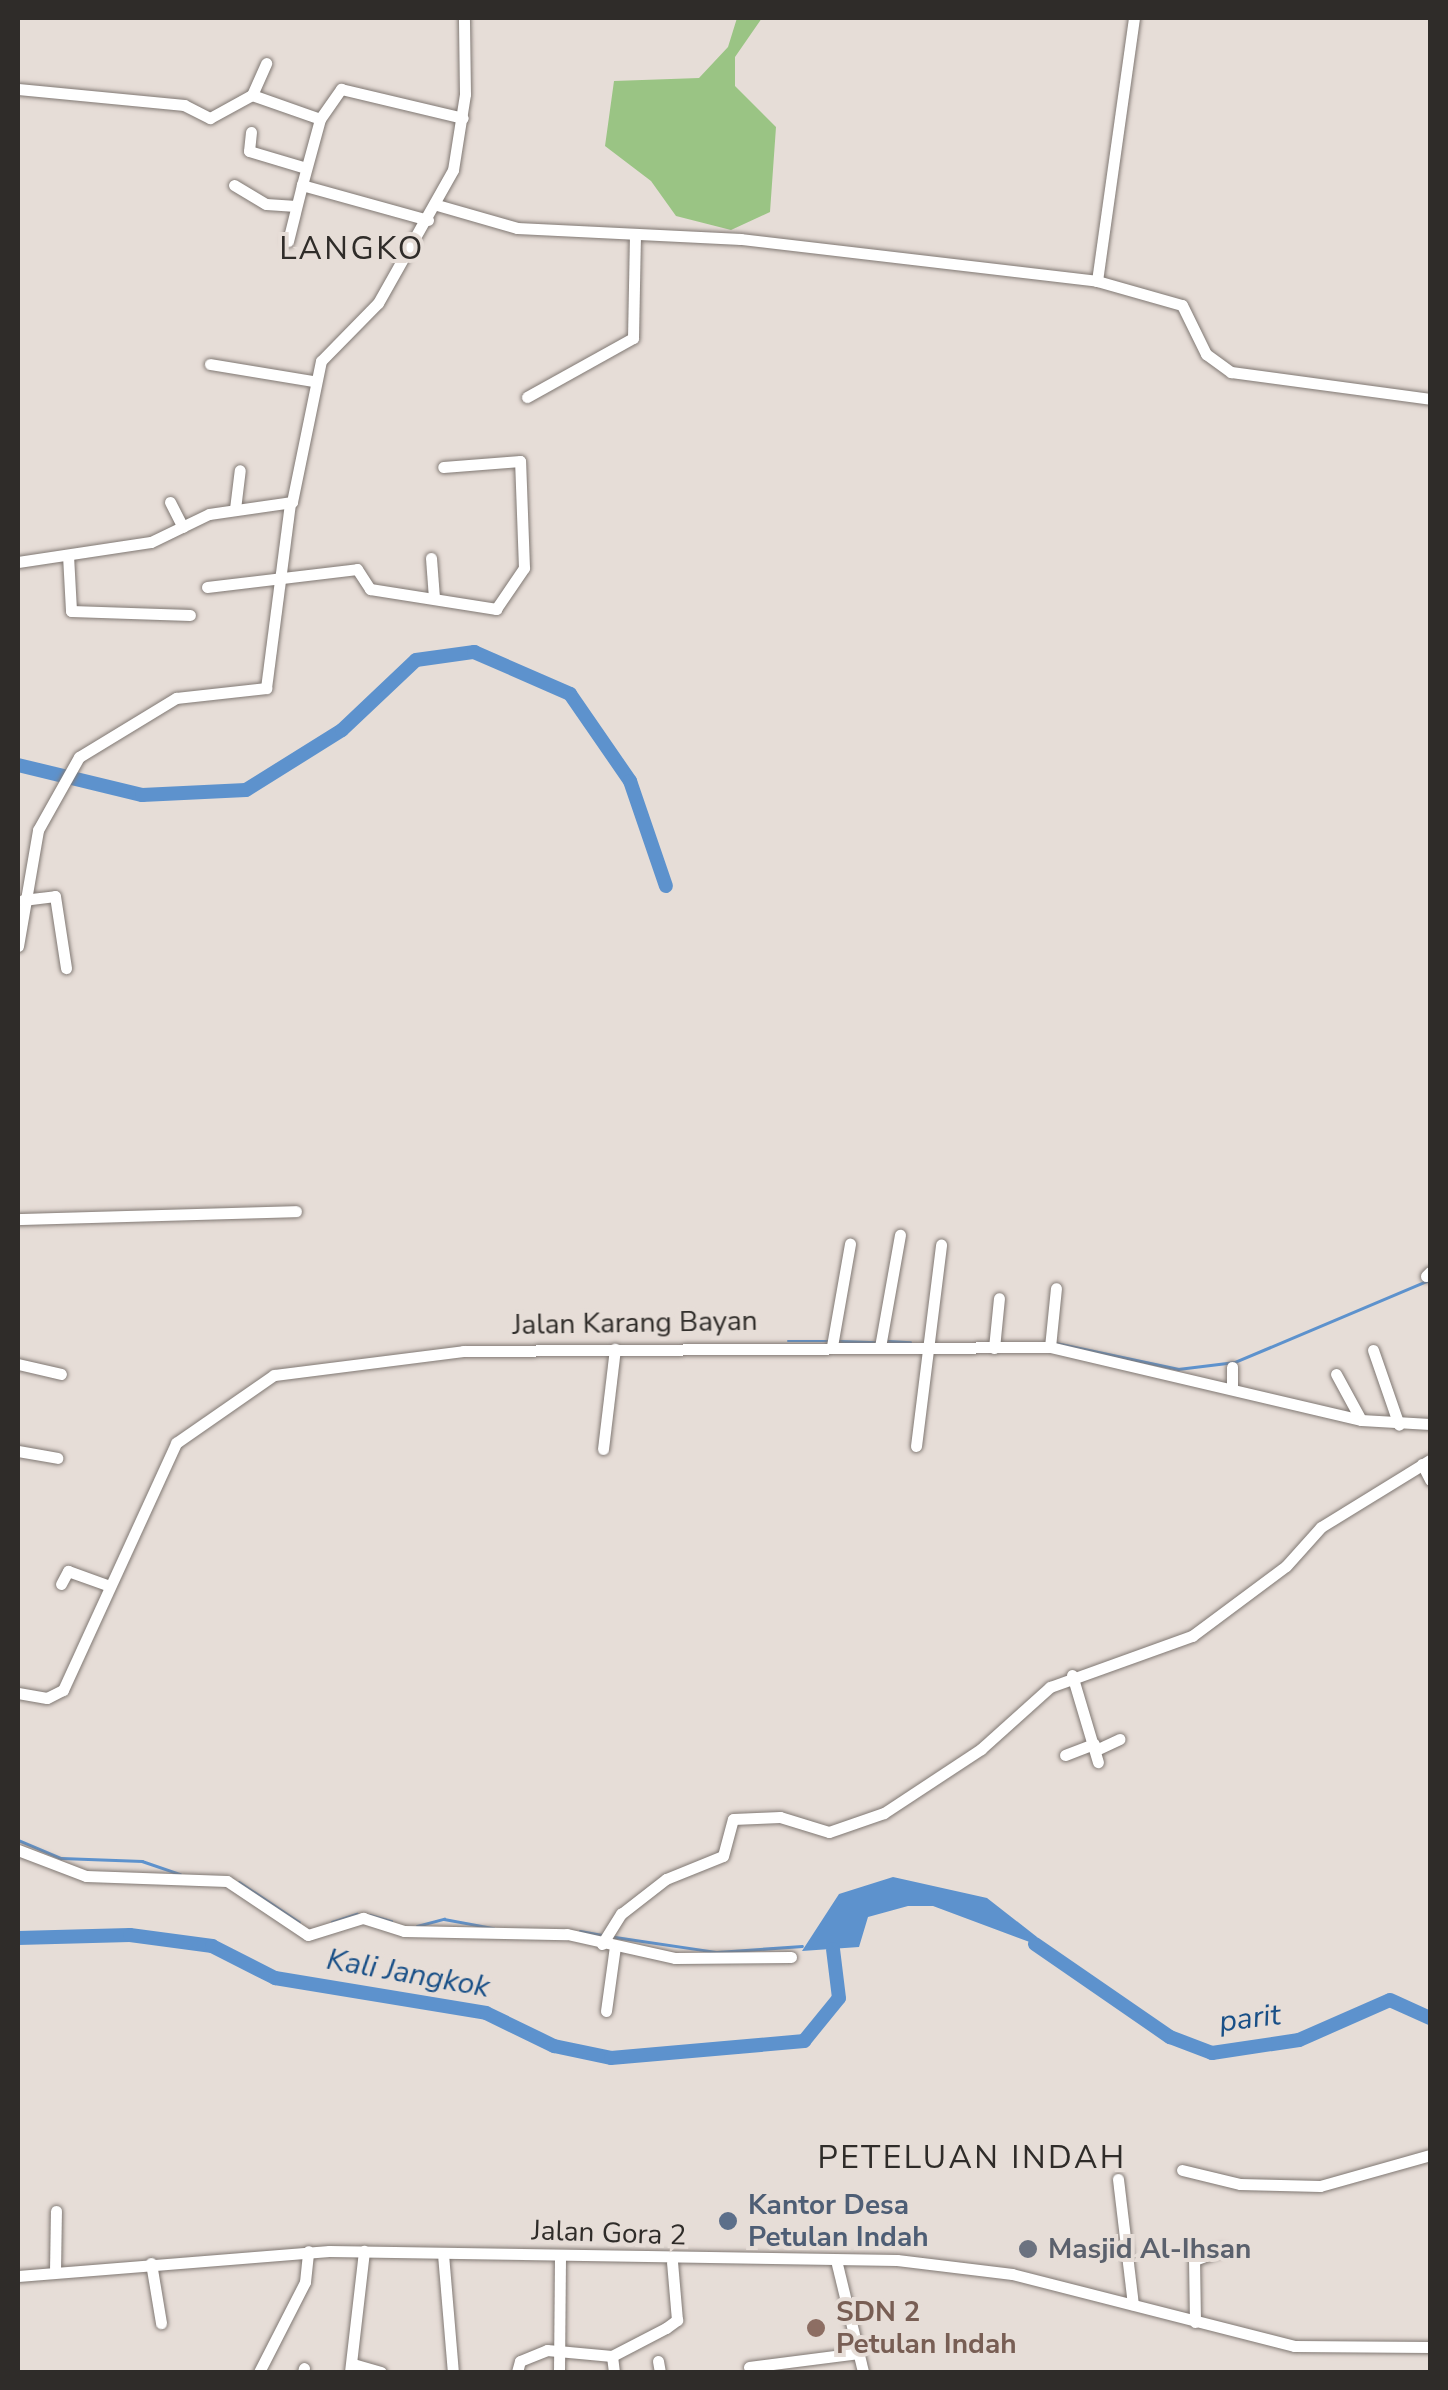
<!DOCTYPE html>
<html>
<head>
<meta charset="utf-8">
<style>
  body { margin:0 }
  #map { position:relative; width:1448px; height:2390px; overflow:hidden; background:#e6ddd7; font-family:"Nunito Sans",sans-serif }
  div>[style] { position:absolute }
  .green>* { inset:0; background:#9ac484 }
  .water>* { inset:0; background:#5d92cd }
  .stream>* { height:2.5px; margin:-1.25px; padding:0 1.25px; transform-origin:1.25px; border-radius:1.25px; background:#5d92cd }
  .river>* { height:14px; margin:-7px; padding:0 7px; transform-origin:7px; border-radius:7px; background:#5d92cd }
  .roads { filter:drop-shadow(0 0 2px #807873) drop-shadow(0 0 2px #807873) }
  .minor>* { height:11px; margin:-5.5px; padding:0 5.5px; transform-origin:5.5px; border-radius:5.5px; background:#fff }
  .dots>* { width:28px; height:28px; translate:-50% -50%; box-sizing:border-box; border:5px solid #e6ddd7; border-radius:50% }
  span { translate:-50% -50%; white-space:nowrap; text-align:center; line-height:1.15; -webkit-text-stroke:8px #e6ddd7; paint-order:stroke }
  .street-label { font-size:28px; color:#2f2c29 }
  .service-label { font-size:28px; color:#4e5e75; font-weight:700 }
  .left { translate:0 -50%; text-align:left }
  .worship-label { font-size:28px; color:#5b616d; font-weight:700 }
  .education-label { font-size:28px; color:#785e54; font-weight:700 }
  .water-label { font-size:30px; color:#184f87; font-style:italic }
  .quarter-label { font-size:32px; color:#2f2c29; letter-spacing:2.5px }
  .frame { position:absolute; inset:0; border:20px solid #2f2c29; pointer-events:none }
</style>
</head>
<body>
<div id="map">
  <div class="green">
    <i style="clip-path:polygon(737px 18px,762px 18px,735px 57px,735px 86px,776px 127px,770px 212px,731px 230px,676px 216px,651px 181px,605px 146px,614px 81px,699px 78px,728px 47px)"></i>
  </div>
  <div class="water">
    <i style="clip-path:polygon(893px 1877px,987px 1898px,1037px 1937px,1035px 1944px,933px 1906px,908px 1906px,868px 1917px,859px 1947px,802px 1951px,839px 1894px)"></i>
  </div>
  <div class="stream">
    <i style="left:788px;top:1341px;width:42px"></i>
    <i style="left:839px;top:1341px;width:37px;rotate:2deg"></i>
    <i style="left:888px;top:1341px;width:22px;rotate:3deg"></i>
    <i style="left:1056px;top:1343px;width:125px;rotate:12deg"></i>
    <i style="left:1178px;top:1369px;width:57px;rotate:-7deg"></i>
    <i style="left:1235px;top:1362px;width:211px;rotate:-22.9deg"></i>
    <i style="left:18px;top:1840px;width:47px;rotate:22.7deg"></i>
    <i style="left:61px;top:1858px;width:81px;rotate:2.1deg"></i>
    <i style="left:142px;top:1861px;width:40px;rotate:18.9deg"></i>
    <i style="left:239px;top:1882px;width:72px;rotate:33.7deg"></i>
    <i style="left:370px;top:1915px;width:22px;rotate:16deg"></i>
    <i style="left:332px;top:1922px;width:26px;rotate:-18deg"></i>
    <i style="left:417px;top:1926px;width:28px;rotate:-15deg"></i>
    <i style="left:444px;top:1919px;width:50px;rotate:10.4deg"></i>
    <i style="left:580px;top:1931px;width:22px;rotate:10deg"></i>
    <i style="left:615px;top:1937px;width:103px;rotate:8.4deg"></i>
    <i style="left:717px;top:1952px;width:85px;rotate:-4deg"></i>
  </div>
  <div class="river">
    <i style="left:18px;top:765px;width:128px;rotate:13.6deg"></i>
    <i style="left:142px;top:795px;width:104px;rotate:-2.8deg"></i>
    <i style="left:246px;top:790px;width:113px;rotate:-32deg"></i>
    <i style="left:342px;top:730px;width:102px;rotate:-43.4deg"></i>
    <i style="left:416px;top:660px;width:59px;rotate:-7.9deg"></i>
    <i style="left:474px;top:652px;width:105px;rotate:23.6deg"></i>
    <i style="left:570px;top:694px;width:106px;rotate:55.4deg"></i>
    <i style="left:630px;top:781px;width:111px;rotate:71.1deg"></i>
    <i style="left:18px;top:1938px;width:112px;rotate:-1.5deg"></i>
    <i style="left:130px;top:1935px;width:83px;rotate:7.6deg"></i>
    <i style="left:212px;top:1946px;width:71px;rotate:26.9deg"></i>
    <i style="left:275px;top:1978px;width:214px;rotate:9.4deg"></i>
    <i style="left:486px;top:2013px;width:76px;rotate:25.9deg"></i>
    <i style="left:554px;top:2046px;width:58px;rotate:11.9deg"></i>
    <i style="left:611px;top:2058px;width:194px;rotate:-5deg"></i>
    <i style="left:804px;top:2041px;width:55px;rotate:-50.9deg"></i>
    <i style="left:839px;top:1998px;width:49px;rotate:-97deg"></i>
    <i style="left:1035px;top:1944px;width:164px;rotate:34.6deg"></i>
    <i style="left:1170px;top:2037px;width:45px;rotate:20.9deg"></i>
    <i style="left:1212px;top:2053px;width:88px;rotate:-8.5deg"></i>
    <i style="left:1299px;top:2040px;width:99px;rotate:-23.7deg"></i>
    <i style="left:1390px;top:2000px;width:44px;rotate:24.2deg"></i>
  </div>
  <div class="roads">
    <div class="minor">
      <i style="left:18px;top:89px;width:167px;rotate:5.5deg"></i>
      <i style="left:184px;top:105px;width:29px;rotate:27deg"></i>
      <i style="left:210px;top:118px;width:48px;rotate:-28.7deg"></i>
      <i style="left:252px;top:95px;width:35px;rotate:-66deg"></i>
      <i style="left:252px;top:95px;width:72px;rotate:19.4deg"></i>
      <i style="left:251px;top:132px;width:19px;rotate:96deg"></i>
      <i style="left:249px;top:151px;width:59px;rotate:16.6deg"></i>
      <i style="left:234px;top:185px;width:37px;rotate:31deg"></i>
      <i style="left:266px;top:204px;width:30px;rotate:4deg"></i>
      <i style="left:437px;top:205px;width:83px;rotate:16deg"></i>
      <i style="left:517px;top:228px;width:224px;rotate:2.8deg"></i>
      <i style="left:741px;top:239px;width:358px;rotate:6.7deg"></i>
      <i style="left:1097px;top:281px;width:88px;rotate:15.8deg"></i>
      <i style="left:1182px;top:305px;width:55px;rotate:63.9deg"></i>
      <i style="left:1206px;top:354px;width:31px;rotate:36deg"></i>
      <i style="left:1231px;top:372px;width:201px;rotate:7.7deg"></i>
      <i style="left:428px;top:220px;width:131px;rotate:-164.5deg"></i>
      <i style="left:302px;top:185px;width:68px;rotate:-74.7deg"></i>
      <i style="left:320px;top:119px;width:37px;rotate:-55deg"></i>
      <i style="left:341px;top:89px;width:125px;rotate:13.4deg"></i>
      <i style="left:288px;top:241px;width:58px;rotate:-76deg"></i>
      <i style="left:1097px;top:281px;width:266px;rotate:-82deg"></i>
      <i style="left:210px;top:364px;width:104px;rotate:9.4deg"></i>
      <i style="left:527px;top:397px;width:121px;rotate:-29.1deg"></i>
      <i style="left:633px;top:338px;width:103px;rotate:-88.9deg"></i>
      <i style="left:170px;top:502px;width:28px;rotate:63deg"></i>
      <i style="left:235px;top:509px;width:39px;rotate:-83deg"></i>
      <i style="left:68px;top:555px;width:56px;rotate:86.9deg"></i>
      <i style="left:71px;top:611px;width:119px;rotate:1.9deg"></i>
      <i style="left:431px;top:558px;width:40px;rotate:85.7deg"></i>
      <i style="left:18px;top:562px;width:134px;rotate:-8.6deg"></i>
      <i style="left:151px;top:542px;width:64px;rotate:-25.8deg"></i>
      <i style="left:209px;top:514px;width:84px;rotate:-8.2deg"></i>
      <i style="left:292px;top:502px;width:144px;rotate:-78.4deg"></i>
      <i style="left:321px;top:361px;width:81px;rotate:-45.5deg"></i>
      <i style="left:378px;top:303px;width:153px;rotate:-60.6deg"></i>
      <i style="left:453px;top:170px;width:77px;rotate:-81deg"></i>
      <i style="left:465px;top:94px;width:76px;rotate:-90.8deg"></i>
      <i style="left:207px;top:587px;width:151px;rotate:-6.8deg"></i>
      <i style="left:357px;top:569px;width:24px;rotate:57deg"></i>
      <i style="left:370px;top:589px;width:128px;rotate:9deg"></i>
      <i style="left:496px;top:609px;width:50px;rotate:-55.7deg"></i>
      <i style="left:524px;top:568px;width:107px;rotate:-92.1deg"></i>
      <i style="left:520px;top:461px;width:77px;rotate:175.5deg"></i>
      <i style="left:23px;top:900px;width:32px;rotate:-7deg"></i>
      <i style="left:55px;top:896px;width:73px;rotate:81.3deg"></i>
      <i style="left:18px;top:946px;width:118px;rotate:-80.2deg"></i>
      <i style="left:38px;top:830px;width:84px;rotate:-60.7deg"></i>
      <i style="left:79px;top:757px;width:114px;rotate:-31.3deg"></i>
      <i style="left:176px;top:698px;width:91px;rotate:-6.3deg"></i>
      <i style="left:266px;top:688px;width:186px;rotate:-82.6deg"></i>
      <i style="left:18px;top:1219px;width:278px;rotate:-1.6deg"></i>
      <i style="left:1426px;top:1276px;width:6px;rotate:-45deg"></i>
      <i style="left:832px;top:1346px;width:104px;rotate:-80deg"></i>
      <i style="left:880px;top:1347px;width:114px;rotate:-79.9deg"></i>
      <i style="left:1050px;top:1347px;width:59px;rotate:-84.2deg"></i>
      <i style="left:994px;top:1348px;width:50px;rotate:-84.3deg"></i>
      <i style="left:1373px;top:1350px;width:79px;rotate:70.9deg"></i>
      <i style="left:18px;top:1364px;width:44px;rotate:13.1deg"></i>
      <i style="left:1336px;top:1374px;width:52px;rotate:61.5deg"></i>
      <i style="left:1232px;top:1389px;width:22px;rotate:-90deg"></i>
      <i style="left:916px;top:1446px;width:203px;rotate:-82.9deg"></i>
      <i style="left:603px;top:1449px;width:101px;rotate:-83.2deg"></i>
      <i style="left:18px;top:1451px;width:40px;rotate:10deg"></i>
      <i style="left:1422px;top:1464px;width:18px;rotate:63deg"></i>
      <i style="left:61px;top:1584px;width:15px;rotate:-62deg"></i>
      <i style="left:68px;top:1571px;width:41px;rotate:19.7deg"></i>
      <i style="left:1072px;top:1675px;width:91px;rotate:73.4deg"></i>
      <i style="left:18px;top:1693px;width:29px;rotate:10deg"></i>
      <i style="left:47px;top:1698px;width:18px;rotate:-27deg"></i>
      <i style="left:63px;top:1690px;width:272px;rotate:-65.4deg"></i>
      <i style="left:176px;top:1443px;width:119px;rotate:-34.8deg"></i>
      <i style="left:274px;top:1375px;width:191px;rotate:-7.2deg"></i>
      <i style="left:463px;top:1351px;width:587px;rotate:-0.39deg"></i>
      <i style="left:1050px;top:1347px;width:319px;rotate:13.2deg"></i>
      <i style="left:1361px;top:1420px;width:69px;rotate:3.3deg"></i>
      <i style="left:1096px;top:1750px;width:26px;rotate:-25deg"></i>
      <i style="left:1065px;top:1755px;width:31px;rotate:-21deg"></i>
      <i style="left:18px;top:1850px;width:73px;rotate:20.9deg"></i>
      <i style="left:86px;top:1876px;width:141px;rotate:2deg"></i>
      <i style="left:227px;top:1881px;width:97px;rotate:33.7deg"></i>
      <i style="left:308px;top:1935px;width:58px;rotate:-17.2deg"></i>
      <i style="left:363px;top:1918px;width:43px;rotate:17.6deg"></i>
      <i style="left:404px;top:1931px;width:163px;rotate:1.1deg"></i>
      <i style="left:567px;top:1934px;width:111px;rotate:12.5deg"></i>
      <i style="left:675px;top:1958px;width:116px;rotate:-0.5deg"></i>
      <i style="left:602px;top:1944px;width:36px;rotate:-58deg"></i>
      <i style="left:621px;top:1914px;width:57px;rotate:-37.9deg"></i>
      <i style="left:666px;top:1879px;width:61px;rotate:-22deg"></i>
      <i style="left:723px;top:1856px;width:38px;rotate:-75deg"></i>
      <i style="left:733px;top:1819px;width:47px;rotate:-2.4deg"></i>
      <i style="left:780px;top:1817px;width:51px;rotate:17deg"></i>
      <i style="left:829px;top:1832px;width:58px;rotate:-19.1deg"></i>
      <i style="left:884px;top:1813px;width:116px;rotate:-33.4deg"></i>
      <i style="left:981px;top:1749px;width:93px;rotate:-41.9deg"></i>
      <i style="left:1050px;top:1687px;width:151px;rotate:-19.8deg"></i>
      <i style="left:1192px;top:1636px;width:117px;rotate:-36.7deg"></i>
      <i style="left:1286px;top:1566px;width:52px;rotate:-48.1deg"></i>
      <i style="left:1321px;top:1527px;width:128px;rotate:-31.6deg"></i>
      <i style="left:606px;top:2011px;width:66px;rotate:-82.1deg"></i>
      <i style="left:1182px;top:2170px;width:60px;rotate:13.6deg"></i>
      <i style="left:1240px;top:2184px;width:80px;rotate:1.4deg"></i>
      <i style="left:1320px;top:2186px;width:114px;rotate:-15.7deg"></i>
      <i style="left:1118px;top:2179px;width:126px;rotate:83.2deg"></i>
      <i style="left:443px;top:2254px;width:118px;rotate:85.2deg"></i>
      <i style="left:836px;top:2260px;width:115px;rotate:76.4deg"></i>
      <i style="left:151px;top:2263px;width:61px;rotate:80.5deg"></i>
      <i style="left:55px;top:2272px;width:61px;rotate:-89.1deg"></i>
      <i style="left:18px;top:2276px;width:312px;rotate:-4.6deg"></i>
      <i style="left:329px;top:2251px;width:568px;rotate:0.91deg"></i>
      <i style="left:897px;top:2260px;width:116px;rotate:6.9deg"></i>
      <i style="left:1012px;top:2274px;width:291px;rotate:14.3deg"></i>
      <i style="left:1294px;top:2346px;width:136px;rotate:0.4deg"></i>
      <i style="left:1195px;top:2322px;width:62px;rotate:-90.9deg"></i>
      <i style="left:1194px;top:2260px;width:30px;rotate:-20deg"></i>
      <i style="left:612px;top:2356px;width:16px;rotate:83deg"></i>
      <i style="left:658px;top:2361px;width:11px;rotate:80deg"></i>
      <i style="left:353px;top:2364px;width:29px;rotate:16deg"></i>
      <i style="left:749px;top:2367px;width:110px;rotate:-7.3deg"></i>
      <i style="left:259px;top:2372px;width:101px;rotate:-62.9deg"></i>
      <i style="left:305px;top:2282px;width:31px;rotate:-84deg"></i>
      <i style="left:303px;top:2372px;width:4px;rotate:-76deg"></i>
      <i style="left:350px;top:2372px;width:122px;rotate:-83.4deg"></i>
      <i style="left:517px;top:2372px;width:11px;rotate:-75deg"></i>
      <i style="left:520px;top:2361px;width:29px;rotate:-22deg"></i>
      <i style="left:547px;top:2350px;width:65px;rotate:5.3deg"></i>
      <i style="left:612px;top:2356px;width:61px;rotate:-27.4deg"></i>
      <i style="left:666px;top:2328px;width:14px;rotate:-36deg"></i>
      <i style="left:677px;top:2320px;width:58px;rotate:-94.9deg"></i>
      <i style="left:559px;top:2372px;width:114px;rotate:-89.5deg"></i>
    </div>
  </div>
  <div class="dots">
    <i style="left:728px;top:2221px;background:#5c6f8a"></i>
    <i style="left:1028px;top:2249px;background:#6b7280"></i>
    <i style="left:816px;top:2328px;background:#8d6e63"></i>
  </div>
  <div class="street-label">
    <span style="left:635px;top:1323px;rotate:-1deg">Jalan Karang Bayan</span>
    <span style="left:609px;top:2233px;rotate:2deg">Jalan Gora 2</span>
  </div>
  <div class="service-label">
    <span class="left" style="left:748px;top:2221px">Kantor Desa<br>Petulan Indah</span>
  </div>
  <div class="worship-label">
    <span class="left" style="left:1048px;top:2249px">Masjid Al-Ihsan</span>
  </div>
  <div class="education-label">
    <span class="left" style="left:836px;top:2328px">SDN 2<br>Petulan Indah</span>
  </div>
  <div class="water-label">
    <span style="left:408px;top:1974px;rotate:10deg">Kali Jangkok</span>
    <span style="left:1250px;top:2019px;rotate:-7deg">parit</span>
  </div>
  <div class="quarter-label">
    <span style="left:352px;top:249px">LANGKO</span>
    <span style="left:972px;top:2158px">PETELUAN INDAH</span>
  </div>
  <div class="frame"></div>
</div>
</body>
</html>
